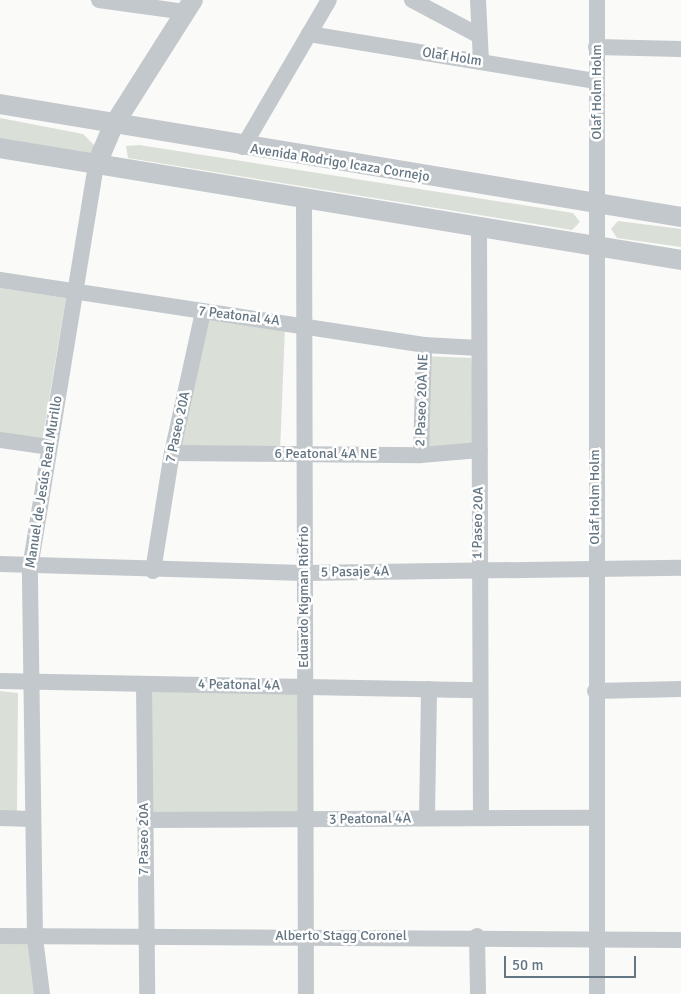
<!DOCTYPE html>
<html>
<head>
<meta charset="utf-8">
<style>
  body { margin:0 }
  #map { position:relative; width:681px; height:994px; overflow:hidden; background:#fafaf8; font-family:Signika,sans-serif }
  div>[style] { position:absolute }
  .green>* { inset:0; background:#dadfd7 }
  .minor>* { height:16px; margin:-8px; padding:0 8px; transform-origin:8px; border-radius:8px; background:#c3c8cc }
  .tertiary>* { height:20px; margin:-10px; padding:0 10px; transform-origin:10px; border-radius:10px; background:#c3c8cc }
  span { translate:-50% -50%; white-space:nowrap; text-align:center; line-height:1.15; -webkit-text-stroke:5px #fff; paint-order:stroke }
  .street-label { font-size:14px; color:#657683 }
  .scale { position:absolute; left:504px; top:956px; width:132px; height:22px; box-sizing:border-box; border:2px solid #657683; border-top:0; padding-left:6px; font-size:15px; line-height:18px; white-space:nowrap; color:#657683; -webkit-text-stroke:4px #fff; paint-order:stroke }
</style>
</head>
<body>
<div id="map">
  <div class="green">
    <i style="clip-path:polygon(0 118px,83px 134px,96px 147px,91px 154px,0 139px)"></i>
    <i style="clip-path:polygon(139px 145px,573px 213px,580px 222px,572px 230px,128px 158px,126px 146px)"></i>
    <i style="clip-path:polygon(618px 221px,681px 229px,681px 247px,617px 238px,611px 229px)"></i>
    <i style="clip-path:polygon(0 288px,66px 298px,42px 441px,0 435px)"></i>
    <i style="clip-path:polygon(205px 315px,285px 326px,280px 452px,173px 452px)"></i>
    <i style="clip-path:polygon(423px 356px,471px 358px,479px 450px,422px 452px)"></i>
    <i style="clip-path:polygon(144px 684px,304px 687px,305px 820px,144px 820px)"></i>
    <i style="clip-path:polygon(0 691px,18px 693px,17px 811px,0 811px)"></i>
    <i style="clip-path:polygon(0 936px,35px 938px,42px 994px,0 994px)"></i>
  </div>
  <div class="minor">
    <i style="left:99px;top:0;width:88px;rotate:7.9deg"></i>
    <i style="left:412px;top:0;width:75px;rotate:27.9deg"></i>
    <i style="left:478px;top:0;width:62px;rotate:87.2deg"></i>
    <i style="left:309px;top:34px;width:291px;rotate:9.3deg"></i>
    <i style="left:596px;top:47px;width:85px;rotate:1.3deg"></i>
    <i style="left:243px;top:147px;width:170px;rotate:-59.7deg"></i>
    <i style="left:304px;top:200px;width:794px;rotate:89.86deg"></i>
    <i style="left:479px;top:227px;width:591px;rotate:89.81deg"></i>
    <i style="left:0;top:280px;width:429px;rotate:8.7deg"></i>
    <i style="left:424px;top:345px;width:55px;rotate:3.1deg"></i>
    <i style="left:0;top:440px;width:49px;rotate:8.1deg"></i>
    <i style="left:172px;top:453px;width:249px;rotate:0.5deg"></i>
    <i style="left:421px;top:455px;width:59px;rotate:-4.8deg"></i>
    <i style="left:421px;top:455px;width:110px;rotate:-88.4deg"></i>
    <i style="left:0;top:564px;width:303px;rotate:1.7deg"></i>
    <i style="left:303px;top:573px;width:378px;rotate:-0.8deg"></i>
    <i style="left:153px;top:571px;width:120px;rotate:-80.9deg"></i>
    <i style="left:172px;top:453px;width:144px;rotate:-77.6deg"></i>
    <i style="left:0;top:681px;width:478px;rotate:1.1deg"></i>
    <i style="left:144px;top:684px;width:310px;rotate:89.4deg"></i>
    <i style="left:595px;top:691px;width:86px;rotate:-1.3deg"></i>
    <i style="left:0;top:818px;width:32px;rotate:2deg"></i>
    <i style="left:427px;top:818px;width:129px;rotate:-89.1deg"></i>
    <i style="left:144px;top:820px;width:452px;rotate:-0.3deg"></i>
    <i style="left:0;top:936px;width:681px;rotate:0.34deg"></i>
    <i style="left:477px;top:936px;width:58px;rotate:89deg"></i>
    <i style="left:42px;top:994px;width:56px;rotate:-97.1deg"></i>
    <i style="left:35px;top:938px;width:370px;rotate:-90.8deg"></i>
    <i style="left:30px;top:568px;width:407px;rotate:-80.7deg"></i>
    <i style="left:597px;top:994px;width:994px;rotate:-90deg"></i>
  </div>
  <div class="tertiary">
    <i style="left:0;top:104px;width:690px;rotate:9.42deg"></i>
    <i style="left:0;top:148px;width:690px;rotate:9.34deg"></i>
    <i style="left:96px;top:166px;width:43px;rotate:-67deg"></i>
    <i style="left:113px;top:126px;width:149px;rotate:-57.6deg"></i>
  </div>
  <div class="street-label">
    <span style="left:452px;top:57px;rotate:9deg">Olaf Holm</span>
    <span style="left:597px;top:92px;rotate:-90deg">Olaf Holm Holm</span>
    <span style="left:340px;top:163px;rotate:9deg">Avenida Rodrigo Icaza Cornejo</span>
    <span style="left:239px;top:316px;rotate:7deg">7 Peatonal 4A</span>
    <span style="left:422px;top:400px;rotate:-88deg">2 Paseo 20A NE</span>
    <span style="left:178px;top:427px;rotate:-78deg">7 Paseo 20A</span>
    <span style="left:326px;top:454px">6 Peatonal 4A NE</span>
    <span style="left:44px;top:482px;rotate:-81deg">Manuel de Jesús Real Murillo</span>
    <span style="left:595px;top:497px;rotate:-90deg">Olaf Holm Holm</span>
    <span style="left:478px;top:523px;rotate:-89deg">1 Paseo 20A</span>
    <span style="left:355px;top:572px;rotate:-1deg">5 Pasaje 4A</span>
    <span style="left:304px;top:597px;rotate:-90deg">Eduardo Kigman Riofrio</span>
    <span style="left:239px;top:685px;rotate:1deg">4 Peatonal 4A</span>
    <span style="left:370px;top:819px;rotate:-1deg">3 Peatonal 4A</span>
    <span style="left:144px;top:839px;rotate:-90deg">7 Paseo 20A</span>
    <span style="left:341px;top:936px">Alberto Stagg Coronel</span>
  </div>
  <div class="scale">50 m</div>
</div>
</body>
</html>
